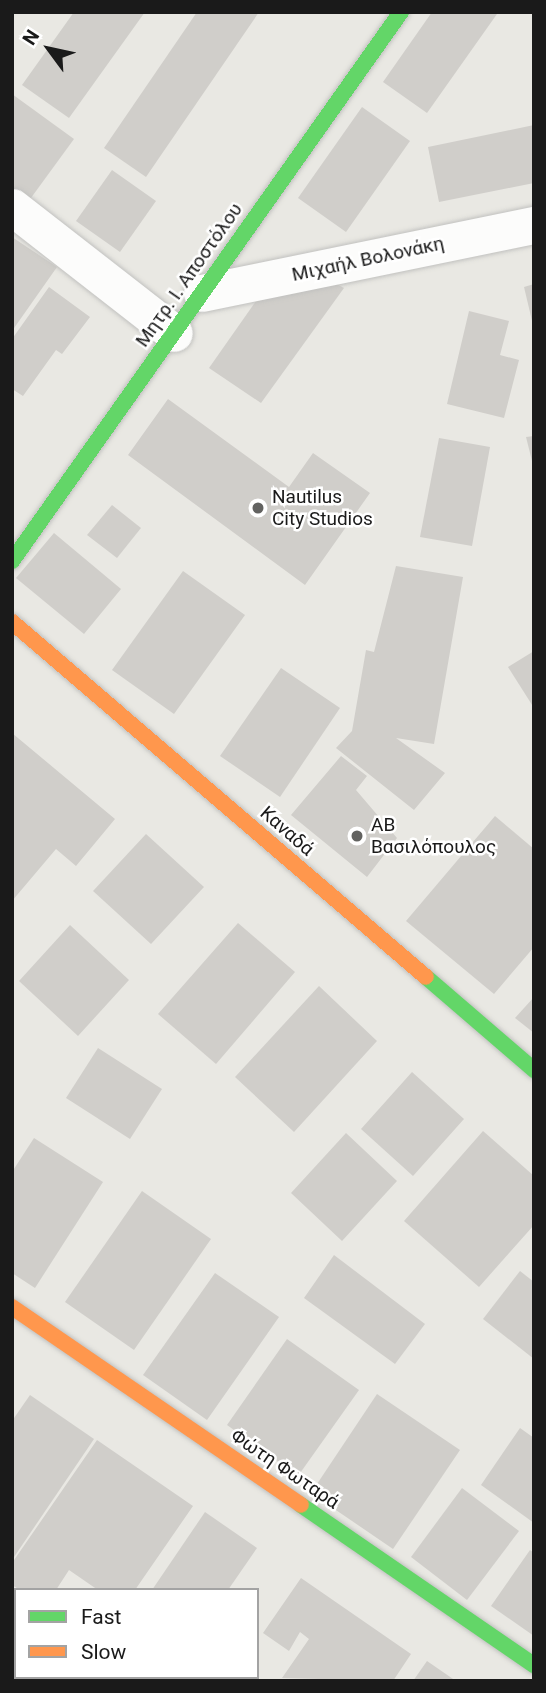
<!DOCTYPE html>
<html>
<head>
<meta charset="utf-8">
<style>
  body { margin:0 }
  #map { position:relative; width:546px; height:1693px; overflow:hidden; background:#e9e8e3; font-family:Roboto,sans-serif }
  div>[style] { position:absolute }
  .building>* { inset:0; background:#d0ceca }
  .roads { filter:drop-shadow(0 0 2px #c1c1bf) drop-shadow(0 0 2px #c1c1bf) }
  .street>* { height:37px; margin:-18.5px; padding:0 18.5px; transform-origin:18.5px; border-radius:18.5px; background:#fcfcfb }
  .fast>* { height:16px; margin:-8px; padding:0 8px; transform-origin:8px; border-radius:8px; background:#63d668 }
  .slow>* { height:16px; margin:-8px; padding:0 8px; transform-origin:8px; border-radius:8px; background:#ff974d }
  .dots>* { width:19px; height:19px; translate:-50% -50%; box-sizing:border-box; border:4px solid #fff; border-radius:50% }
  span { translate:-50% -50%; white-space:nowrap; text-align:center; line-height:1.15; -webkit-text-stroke:5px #fff; paint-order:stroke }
  .street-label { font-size:19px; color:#1a1a1a }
  .poi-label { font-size:19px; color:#1a1a1a }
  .left { translate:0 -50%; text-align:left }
  .frame { position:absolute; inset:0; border:14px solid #1a1a1a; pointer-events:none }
  .legend { position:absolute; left:14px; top:1588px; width:245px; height:91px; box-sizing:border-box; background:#fff; border:2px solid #a3a3a3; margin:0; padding:9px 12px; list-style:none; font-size:21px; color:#1a1a1a }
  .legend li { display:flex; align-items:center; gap:14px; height:35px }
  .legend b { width:35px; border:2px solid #a3a3a3 }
  .north { position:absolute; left:14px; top:14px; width:70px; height:70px; -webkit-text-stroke:5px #fff; paint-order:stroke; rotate:303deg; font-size:19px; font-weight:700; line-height:28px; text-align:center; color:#1a1a1a }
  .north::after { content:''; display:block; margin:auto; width:24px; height:32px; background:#1a1a1a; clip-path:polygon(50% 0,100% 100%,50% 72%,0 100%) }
</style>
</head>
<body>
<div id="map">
  <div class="building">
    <i style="clip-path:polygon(74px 12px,145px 12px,69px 118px,22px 85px)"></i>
    <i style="clip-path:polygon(197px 12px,259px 12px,146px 177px,104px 148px)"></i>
    <i style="clip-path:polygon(432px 12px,497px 14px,427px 113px,383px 82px)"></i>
    <i style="clip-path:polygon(12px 94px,74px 139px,28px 202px,12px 191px)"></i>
    <i style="clip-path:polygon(362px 107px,410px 141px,346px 232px,298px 198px)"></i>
    <i style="clip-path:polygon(534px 125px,534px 183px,439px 202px,428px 147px)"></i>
    <i style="clip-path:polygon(112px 170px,156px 201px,120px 252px,76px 221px)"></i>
    <i style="clip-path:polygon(12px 237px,57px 267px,12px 331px)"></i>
    <i style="clip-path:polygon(318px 274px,344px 288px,261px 403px,209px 368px,270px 281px)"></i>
    <i style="clip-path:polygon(534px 284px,534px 325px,533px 325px,524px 287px)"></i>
    <i style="clip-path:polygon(49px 287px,90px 317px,62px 354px,56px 350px,23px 396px,12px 389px,12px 339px)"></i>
    <i style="clip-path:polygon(469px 311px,509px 321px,500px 355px,519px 360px,504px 418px,447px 404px)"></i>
    <i style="clip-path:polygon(168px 399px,289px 487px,313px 453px,370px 493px,305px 585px,128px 455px)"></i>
    <i style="clip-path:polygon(534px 436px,534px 465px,533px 465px,526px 437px)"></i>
    <i style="clip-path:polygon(439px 438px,490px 447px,472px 546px,420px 537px)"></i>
    <i style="clip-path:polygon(112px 505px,141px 528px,117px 558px,87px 535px)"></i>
    <i style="clip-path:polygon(54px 533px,121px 589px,84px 634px,16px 578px)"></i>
    <i style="clip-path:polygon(396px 566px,463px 577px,434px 744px,396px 738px,445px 773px,414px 810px,336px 748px,352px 731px,366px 650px,374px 652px)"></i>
    <i style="clip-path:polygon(183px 571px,245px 615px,174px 714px,112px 670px)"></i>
    <i style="clip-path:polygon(534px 651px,534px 708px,508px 667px)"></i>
    <i style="clip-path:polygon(281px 668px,340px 708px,280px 797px,220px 756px)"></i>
    <i style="clip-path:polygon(12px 733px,115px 819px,76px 866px,56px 849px,12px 901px)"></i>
    <i style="clip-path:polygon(341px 756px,367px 776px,356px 790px,397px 838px,367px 877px,291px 815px)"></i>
    <i style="clip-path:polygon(495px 816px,534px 849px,534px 947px,494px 994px,406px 921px)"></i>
    <i style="clip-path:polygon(146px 834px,204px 887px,151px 944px,93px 891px)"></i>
    <i style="clip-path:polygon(238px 923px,295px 972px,216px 1064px,158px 1014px)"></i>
    <i style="clip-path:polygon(70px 925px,129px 980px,78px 1036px,19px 981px)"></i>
    <i style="clip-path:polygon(319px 986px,377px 1041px,294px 1132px,235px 1077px)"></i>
    <i style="clip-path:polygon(534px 997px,534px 1033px,515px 1018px)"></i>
    <i style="clip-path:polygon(98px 1048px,162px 1089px,130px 1139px,66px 1098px)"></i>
    <i style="clip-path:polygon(412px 1072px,464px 1119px,413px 1176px,361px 1129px)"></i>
    <i style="clip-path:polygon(483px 1131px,534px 1176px,534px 1225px,479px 1287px,404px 1221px)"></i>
    <i style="clip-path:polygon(346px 1133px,397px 1181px,342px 1241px,291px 1193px)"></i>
    <i style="clip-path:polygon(34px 1138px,103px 1182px,35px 1288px,12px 1273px,12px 1172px)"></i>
    <i style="clip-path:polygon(142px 1191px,211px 1239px,134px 1350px,65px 1302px)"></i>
    <i style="clip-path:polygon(334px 1255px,425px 1324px,395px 1364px,304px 1298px)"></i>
    <i style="clip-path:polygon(520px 1271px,534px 1282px,534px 1359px,483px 1319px)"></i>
    <i style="clip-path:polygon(215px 1273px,279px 1317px,207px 1420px,143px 1375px)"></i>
    <i style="clip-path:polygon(287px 1339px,359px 1390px,298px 1476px,227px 1425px)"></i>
    <i style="clip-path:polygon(377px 1394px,460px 1450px,393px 1549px,311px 1493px)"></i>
    <i style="clip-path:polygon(30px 1395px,94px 1439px,12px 1560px,12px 1421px)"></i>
    <i style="clip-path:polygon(520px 1428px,534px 1438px,534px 1523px,481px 1485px)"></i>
    <i style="clip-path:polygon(97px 1440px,193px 1506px,135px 1590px,98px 1590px,69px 1570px,56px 1590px,20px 1590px,12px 1585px,12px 1563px)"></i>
    <i style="clip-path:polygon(462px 1488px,519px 1531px,467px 1600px,411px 1557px)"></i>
    <i style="clip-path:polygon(205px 1512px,257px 1548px,228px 1590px,152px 1590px)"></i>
    <i style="clip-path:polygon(530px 1550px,534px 1553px,534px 1636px,491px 1606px)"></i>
    <i style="clip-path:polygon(301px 1578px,411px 1654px,393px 1681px,282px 1678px,309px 1639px,300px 1632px,289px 1651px,263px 1633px)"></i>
    <i style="clip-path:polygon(427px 1661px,456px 1681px,413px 1681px)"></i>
  </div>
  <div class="roads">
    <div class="street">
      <i style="left:12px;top:207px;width:205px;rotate:37.9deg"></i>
      <i style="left:202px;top:293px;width:339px;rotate:-11.6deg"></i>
    </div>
    <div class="fast">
      <i style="left:12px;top:561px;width:673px;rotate:-54.68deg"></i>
      <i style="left:426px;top:977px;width:143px;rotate:40.7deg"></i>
      <i style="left:301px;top:1505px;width:283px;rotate:34.5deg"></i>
    </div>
    <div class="slow">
      <i style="left:12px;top:622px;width:545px;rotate:40.61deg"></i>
      <i style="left:12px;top:1307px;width:350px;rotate:34.4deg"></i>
    </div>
  </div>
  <div class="dots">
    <i style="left:258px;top:508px;background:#626260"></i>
    <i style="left:357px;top:836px;background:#626260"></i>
  </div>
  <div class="street-label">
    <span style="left:368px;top:259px;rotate:-12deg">Μιχαήλ Βολονάκη</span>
    <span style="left:189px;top:275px;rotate:-55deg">Μητρ. Ι. Αποστόλου</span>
    <span style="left:287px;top:831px;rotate:41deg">Καναδά</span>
    <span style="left:285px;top:1469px;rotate:34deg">Φώτη Φωταρά</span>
  </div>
  <div class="poi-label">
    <span class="left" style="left:272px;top:508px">Nautilus<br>City Studios</span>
    <span class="left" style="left:371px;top:836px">ΑΒ<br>Βασιλόπουλος</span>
  </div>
  <div class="frame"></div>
  <ul class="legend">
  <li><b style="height:9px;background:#63d668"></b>Fast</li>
  <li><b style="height:9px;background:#ff974d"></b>Slow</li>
  </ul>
  <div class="north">N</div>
</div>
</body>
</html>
